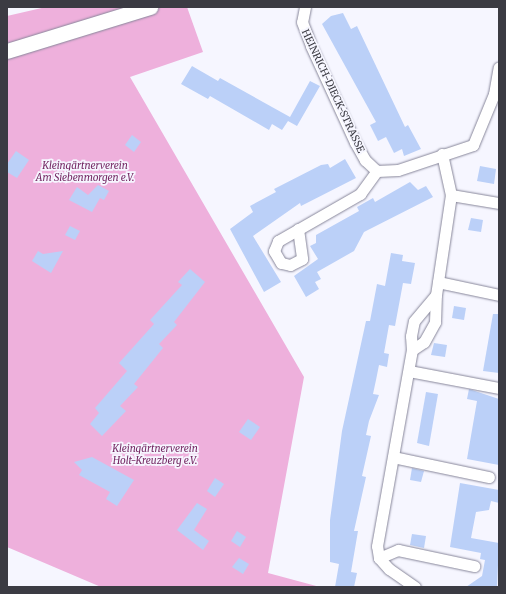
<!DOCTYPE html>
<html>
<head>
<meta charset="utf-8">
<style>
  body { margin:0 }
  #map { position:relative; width:506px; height:594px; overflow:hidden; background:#f6f6ff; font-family:Merriweather,serif }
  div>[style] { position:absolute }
  .green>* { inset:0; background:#eeb0dc }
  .building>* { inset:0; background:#bbd0f8 }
  .roads { filter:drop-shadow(0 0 1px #87869a) drop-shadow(0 0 1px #87869a) }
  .minor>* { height:11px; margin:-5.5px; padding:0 5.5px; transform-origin:5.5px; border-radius:5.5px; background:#fff }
  .secondary>* { height:15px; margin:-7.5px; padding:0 7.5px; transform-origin:7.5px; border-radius:7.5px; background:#fff }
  span { translate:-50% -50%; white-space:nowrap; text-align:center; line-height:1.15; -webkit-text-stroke:3.5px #f6f6ff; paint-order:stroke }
  .street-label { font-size:10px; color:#3b3b43 }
  .park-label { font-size:10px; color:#752964; font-style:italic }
  .frame { position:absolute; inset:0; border:8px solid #3b3b43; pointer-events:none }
</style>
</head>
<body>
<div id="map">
  <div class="green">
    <i style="clip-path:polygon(46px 7px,187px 7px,203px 52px,130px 77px,304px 377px,268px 573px,320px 587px,101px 587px,7px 547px,7px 16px)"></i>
  </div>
  <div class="building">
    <i style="clip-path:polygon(343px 13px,351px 29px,357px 26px,405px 127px,408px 125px,421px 149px,404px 156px,402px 149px,394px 153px,386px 137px,378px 141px,370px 125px,376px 122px,322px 24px,331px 16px)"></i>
    <i style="clip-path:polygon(192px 66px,218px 81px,220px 78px,290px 117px,310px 81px,320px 86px,297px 126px,288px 121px,282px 130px,272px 124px,269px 130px,210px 96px,208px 99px,181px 84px)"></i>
    <i style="clip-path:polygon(132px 135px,141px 142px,134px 152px,125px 145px)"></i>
    <i style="clip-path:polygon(16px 151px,29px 160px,17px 178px,7px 172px,7px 164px)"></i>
    <i style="clip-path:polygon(345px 159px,356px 178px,301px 206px,300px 203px,253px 236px,281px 282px,264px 292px,230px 229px,253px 212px,250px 206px,276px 192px,274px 189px,321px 165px,328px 164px,330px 168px)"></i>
    <i style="clip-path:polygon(480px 166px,496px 169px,494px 184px,477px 181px)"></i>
    <i style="clip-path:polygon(410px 182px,418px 190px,426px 186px,433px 197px,364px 232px,354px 251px,317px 272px,321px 279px,315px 282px,319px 289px,306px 297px,294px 276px,318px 259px,310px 246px,316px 243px,316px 235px,359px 211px,357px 207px,373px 198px,375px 202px)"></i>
    <i style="clip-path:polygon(98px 185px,109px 191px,104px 200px,100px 198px,92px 212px,69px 200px,77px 187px,88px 195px)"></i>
    <i style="clip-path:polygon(471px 218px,483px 220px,481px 232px,468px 230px)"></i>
    <i style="clip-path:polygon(70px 226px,80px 231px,75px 240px,65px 235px)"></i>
    <i style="clip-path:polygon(38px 251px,43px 254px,63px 251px,51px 273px,32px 261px)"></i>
    <i style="clip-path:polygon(391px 253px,403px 255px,402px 261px,415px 263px,411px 284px,403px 283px,395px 326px,389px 325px,384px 353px,389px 354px,387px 367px,379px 365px,376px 380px,373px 394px,379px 395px,369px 421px,366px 435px,371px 436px,362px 476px,366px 477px,354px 531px,358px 531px,351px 572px,357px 573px,354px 587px,335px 587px,339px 564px,330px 562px,330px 520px,342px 431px,366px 321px,370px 321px,377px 284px,385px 286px)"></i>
    <i style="clip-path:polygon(190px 269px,205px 282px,174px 322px,177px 325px,159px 344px,163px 348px,134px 384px,138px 387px,120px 406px,126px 411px,102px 436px,90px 424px,99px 413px,95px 408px,127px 371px,119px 363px,154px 324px,150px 320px,182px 285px,178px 282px)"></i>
    <i style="clip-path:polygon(454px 306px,466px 308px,464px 320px,452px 318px)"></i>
    <i style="clip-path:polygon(493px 314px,499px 314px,499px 373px,483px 371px)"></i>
    <i style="clip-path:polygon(434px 343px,447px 345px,445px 357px,431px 355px)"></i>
    <i style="clip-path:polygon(469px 389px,499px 399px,499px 465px,467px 459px,477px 401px,467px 399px)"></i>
    <i style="clip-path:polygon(426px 392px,438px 394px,429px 446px,417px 443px)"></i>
    <i style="clip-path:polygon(248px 419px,260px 427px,251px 440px,239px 432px)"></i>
    <i style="clip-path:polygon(92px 457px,134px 480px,117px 506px,106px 499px,110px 492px,79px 475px,82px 470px,74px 462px)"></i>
    <i style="clip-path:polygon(412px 468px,424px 471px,421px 482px,410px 480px)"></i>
    <i style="clip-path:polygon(215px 478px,224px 484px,215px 497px,207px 491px)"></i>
    <i style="clip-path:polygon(460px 483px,499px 490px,499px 503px,491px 501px,489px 510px,476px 512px,471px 538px,499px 543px,497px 587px,466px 587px,482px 576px,485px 560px,480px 559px,481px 553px,450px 547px)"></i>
    <i style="clip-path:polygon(197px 503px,207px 509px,194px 530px,209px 541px,203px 550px,177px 530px)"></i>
    <i style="clip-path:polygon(237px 531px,246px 537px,240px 547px,231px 541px)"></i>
    <i style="clip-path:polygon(412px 534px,426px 536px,424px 548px,410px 545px)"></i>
    <i style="clip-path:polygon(239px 558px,249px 564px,243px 574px,232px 567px)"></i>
  </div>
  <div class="roads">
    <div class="minor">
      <i style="left:305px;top:7px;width:15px;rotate:101deg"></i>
      <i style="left:302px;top:22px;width:26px;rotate:69deg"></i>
      <i style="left:311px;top:46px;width:106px;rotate:65.4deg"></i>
      <i style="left:355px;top:142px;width:21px;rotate:61deg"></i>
      <i style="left:365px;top:160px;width:16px;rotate:43deg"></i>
      <i style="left:377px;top:171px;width:21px;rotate:-3deg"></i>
      <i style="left:398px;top:170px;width:79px;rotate:-18.4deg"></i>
      <i style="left:473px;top:145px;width:55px;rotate:-67.6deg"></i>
      <i style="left:494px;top:94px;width:27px;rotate:-80deg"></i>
      <i style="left:451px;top:195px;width:49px;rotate:9.5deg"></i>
      <i style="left:298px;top:229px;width:30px;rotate:82deg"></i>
      <i style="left:302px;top:259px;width:13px;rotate:153deg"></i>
      <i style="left:290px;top:265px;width:9px;rotate:-167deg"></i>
      <i style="left:281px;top:263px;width:14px;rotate:-120deg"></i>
      <i style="left:274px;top:251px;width:11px;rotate:-68deg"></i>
      <i style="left:278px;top:241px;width:95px;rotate:-29.8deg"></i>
      <i style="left:360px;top:194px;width:29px;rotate:-54deg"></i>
      <i style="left:438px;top:282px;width:62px;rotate:12deg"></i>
      <i style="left:412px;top:350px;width:14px;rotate:-34deg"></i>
      <i style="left:424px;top:342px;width:23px;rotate:-61deg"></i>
      <i style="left:435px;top:322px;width:27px;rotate:-88deg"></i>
      <i style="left:436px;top:295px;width:101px;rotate:-81.5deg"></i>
      <i style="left:451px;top:195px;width:42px;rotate:-102.4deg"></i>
      <i style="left:409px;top:371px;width:92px;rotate:10.7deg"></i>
      <i style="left:393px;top:457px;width:98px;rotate:11.8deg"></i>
      <i style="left:379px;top:558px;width:21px;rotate:-23deg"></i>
      <i style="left:398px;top:550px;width:78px;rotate:11.9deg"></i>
      <i style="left:415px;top:587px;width:32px;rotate:-145deg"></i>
      <i style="left:389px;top:569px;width:15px;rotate:-132deg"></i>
      <i style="left:379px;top:558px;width:12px;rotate:-99deg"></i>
      <i style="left:377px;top:546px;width:199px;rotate:-79.9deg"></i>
      <i style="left:412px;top:350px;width:14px;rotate:-94deg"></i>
      <i style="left:411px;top:336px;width:15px;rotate:-79deg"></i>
      <i style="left:414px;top:321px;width:34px;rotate:-50deg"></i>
    </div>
    <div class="secondary">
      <i style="left:7px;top:51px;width:150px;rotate:-17.1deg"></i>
    </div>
  </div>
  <div class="street-label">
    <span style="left:333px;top:91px;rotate:65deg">HEINRICH-DIECK-STRASSE</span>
  </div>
  <div class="park-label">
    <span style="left:85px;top:171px">Kleingärtnerverein<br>Am Siebenmorgen e.V.</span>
    <span style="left:155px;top:454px">Kleingärtnerverein<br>Holt-Kreuzberg e.V.</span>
  </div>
  <div class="frame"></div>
</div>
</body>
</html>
